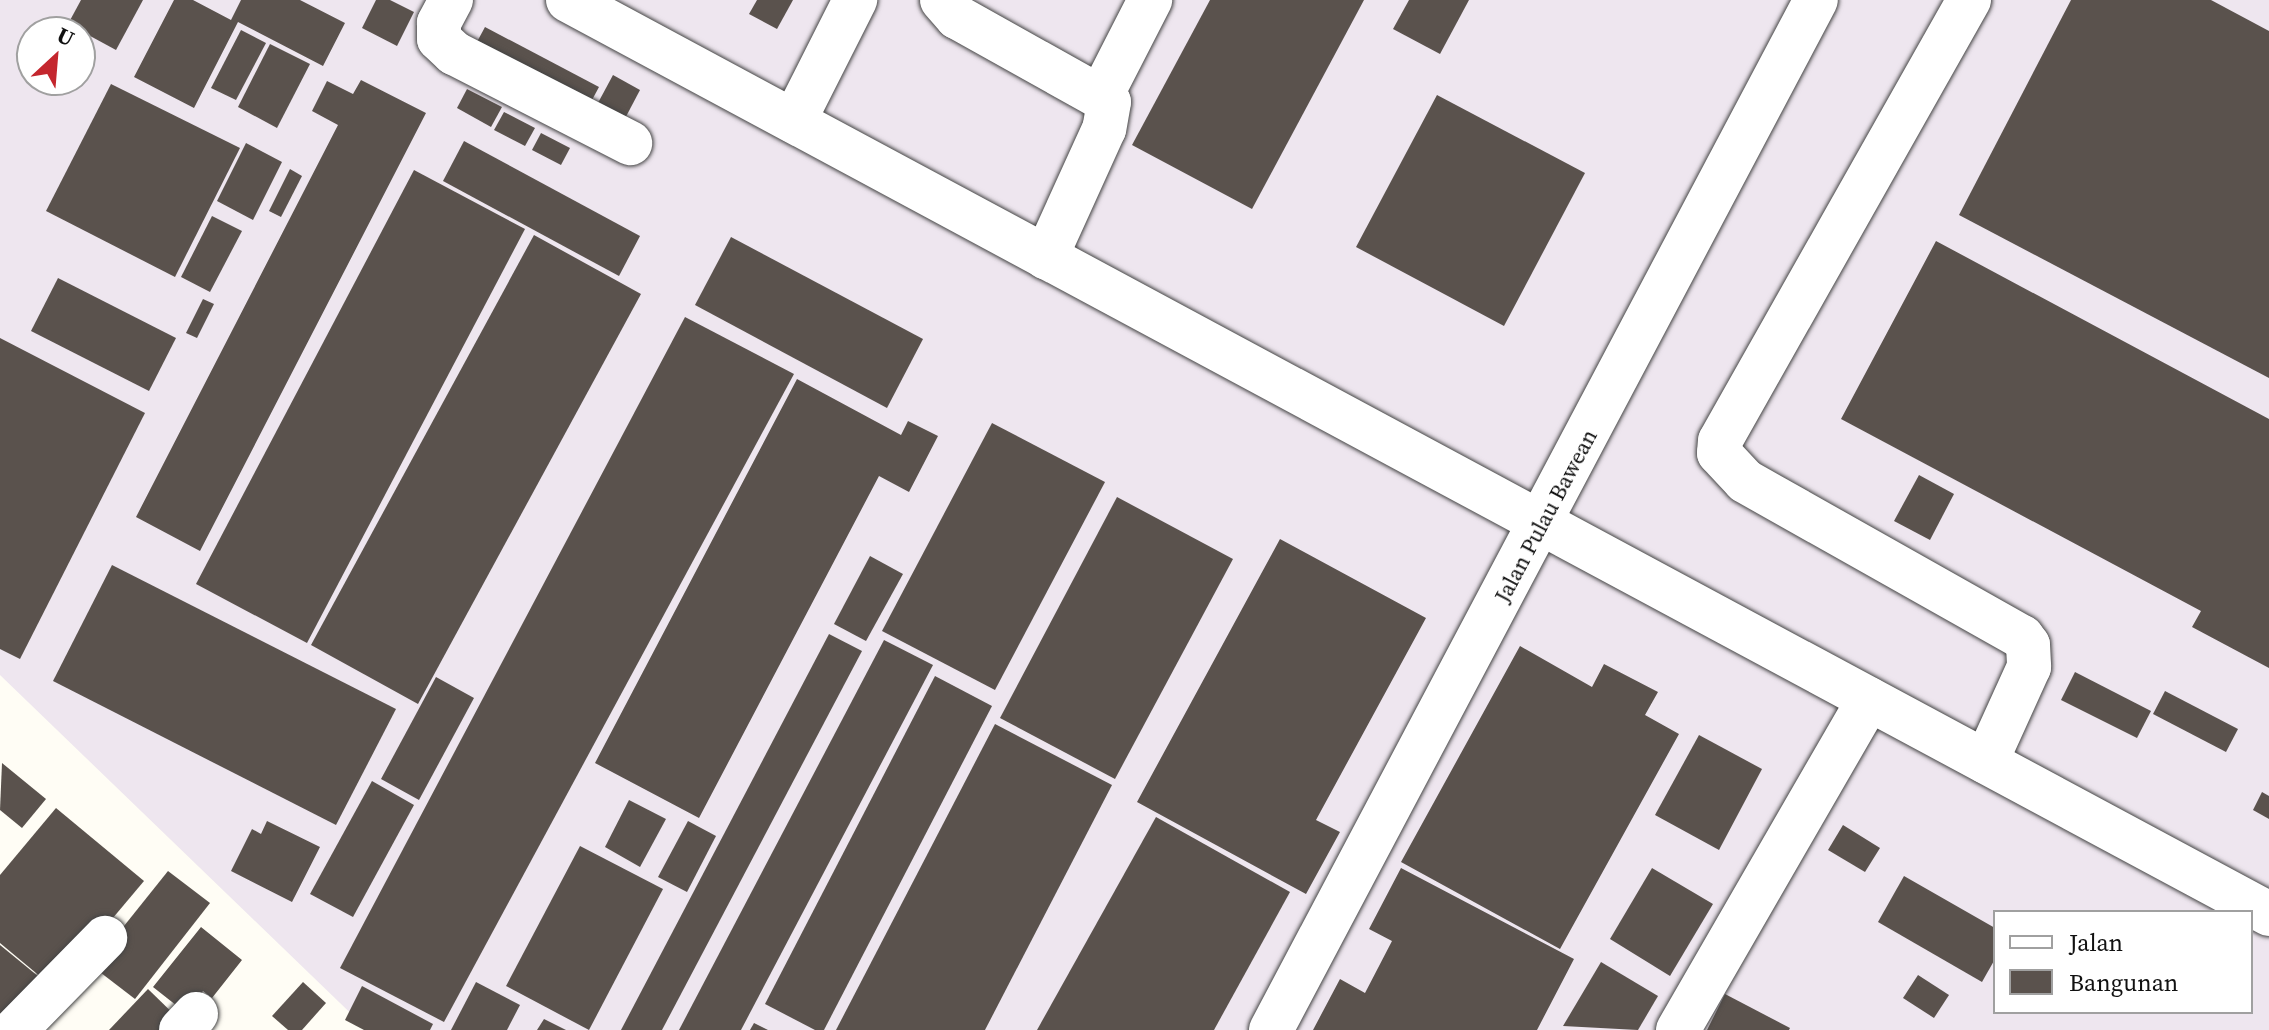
<!DOCTYPE html>
<html>
<head>
<meta charset="utf-8">
<style>
  body { margin:0 }
  #map { position:relative; width:2269px; height:1030px; overflow:hidden; background:#fffdf5; font-family:"Source Serif 4",serif }
  div>[style] { position:absolute }
  .industrial>* { inset:0; background:#eee6ef }
  .building>* { inset:0; background:#5a524d }
  .roads { filter:drop-shadow(0 0 2px #444) drop-shadow(0 0 2px #444) }
  .minor>* { height:44px; margin:-22px; padding:0 22px; transform-origin:22px; border-radius:22px; background:#fff }
  span { translate:-50% -50%; white-space:nowrap; text-align:center; line-height:1.15; -webkit-text-stroke:8px #fff; paint-order:stroke }
  .street-label { font-size:22px; color:#111 }
  .legend { position:absolute; left:1993px; top:910px; width:260px; height:104px; box-sizing:border-box; background:#fff; border:2px solid #a0a0a0; margin:0; padding:10px 14px; list-style:none; font-size:24px; color:#111 }
  .legend li { display:flex; align-items:center; gap:16px; height:40px }
  .legend b { width:40px; border:2px solid #a0a0a0 }
  .north { position:absolute; left:16px; top:16px; width:80px; height:80px; box-sizing:border-box; background:#fff; border:2px solid #a0a0a0; border-radius:50%; rotate:26deg; font-size:22px; font-weight:700; line-height:32px; text-align:center; color:#111 }
  .north::after { content:''; display:block; margin:auto; width:28px; height:36px; background:#c4262e; clip-path:polygon(50% 0,100% 100%,50% 72%,0 100%) }
</style>
</head>
<body>
<div id="map">
  <div class="industrial">
    <i style="clip-path:polygon(evenodd,0 0,2269px 0,2269px 1030px,368px 1030px,0 675px,0 0,32px 32px,80px 32px,80px 80px,32px 80px,32px 32px,0 0,1995px 912px,2251px 912px,2251px 1012px,1995px 1012px,1995px 912px)"></i>
  </div>
  <div class="building">
    <i style="clip-path:polygon(81px 0,143px 0,116px 50px,68px 24px)"></i>
    <i style="clip-path:polygon(174px 0,193px 0,231px 20px,241px 0,300px 0,345px 23px,323px 66px,238px 22px,194px 108px,134px 77px)"></i>
    <i style="clip-path:polygon(376px 0,390px 0,414px 12px,397px 46px,362px 28px)"></i>
    <i style="clip-path:polygon(757px 0,793px 0,777px 29px,749px 14px)"></i>
    <i style="clip-path:polygon(1210px 0,1364px 0,1252px 209px,1132px 145px)"></i>
    <i style="clip-path:polygon(1409px 0,1469px 0,1440px 54px,1393px 29px)"></i>
    <i style="clip-path:polygon(2071px 0,2211px 0,2269px 31px,2269px 378px,1959px 215px)"></i>
    <i style="clip-path:polygon(485px 27px,599px 87px,585px 113px,471px 53px)"></i>
    <i style="clip-path:polygon(241px 30px,266px 43px,236px 100px,211px 88px)"></i>
    <i style="clip-path:polygon(270px 44px,310px 64px,277px 128px,238px 107px)"></i>
    <i style="clip-path:polygon(613px 75px,640px 90px,620px 128px,592px 114px)"></i>
    <i style="clip-path:polygon(361px 80px,426px 113px,200px 551px,136px 517px,338px 125px,312px 111px,327px 81px,353px 94px)"></i>
    <i style="clip-path:polygon(111px 84px,240px 148px,175px 277px,46px 211px)"></i>
    <i style="clip-path:polygon(467px 89px,502px 107px,491px 127px,457px 108px)"></i>
    <i style="clip-path:polygon(1437px 95px,1585px 173px,1504px 326px,1356px 247px)"></i>
    <i style="clip-path:polygon(504px 112px,535px 128px,525px 146px,494px 130px)"></i>
    <i style="clip-path:polygon(541px 133px,570px 148px,561px 165px,532px 150px)"></i>
    <i style="clip-path:polygon(464px 141px,640px 236px,619px 276px,443px 181px)"></i>
    <i style="clip-path:polygon(246px 143px,282px 162px,253px 220px,217px 201px)"></i>
    <i style="clip-path:polygon(290px 169px,302px 176px,281px 217px,269px 211px)"></i>
    <i style="clip-path:polygon(414px 170px,525px 229px,307px 643px,196px 584px)"></i>
    <i style="clip-path:polygon(212px 216px,242px 231px,210px 292px,181px 277px)"></i>
    <i style="clip-path:polygon(534px 235px,641px 294px,418px 704px,311px 645px)"></i>
    <i style="clip-path:polygon(731px 237px,923px 339px,887px 408px,695px 305px)"></i>
    <i style="clip-path:polygon(1936px 241px,2269px 419px,2269px 668px,2192px 627px,2201px 611px,1841px 419px)"></i>
    <i style="clip-path:polygon(58px 278px,176px 338px,149px 391px,31px 331px)"></i>
    <i style="clip-path:polygon(203px 299px,214px 304px,197px 338px,186px 333px)"></i>
    <i style="clip-path:polygon(685px 317px,794px 374px,444px 1022px,340px 968px)"></i>
    <i style="clip-path:polygon(0 338px,145px 413px,20px 659px,0 649px)"></i>
    <i style="clip-path:polygon(797px 379px,901px 435px,908px 421px,938px 436px,909px 492px,879px 476px,699px 818px,595px 763px)"></i>
    <i style="clip-path:polygon(992px 423px,1105px 482px,995px 690px,882px 631px)"></i>
    <i style="clip-path:polygon(1919px 475px,1954px 494px,1930px 540px,1894px 521px)"></i>
    <i style="clip-path:polygon(1117px 497px,1233px 559px,1115px 779px,1000px 718px)"></i>
    <i style="clip-path:polygon(1280px 539px,1426px 618px,1316px 820px,1340px 832px,1306px 894px,1137px 802px)"></i>
    <i style="clip-path:polygon(870px 556px,903px 574px,866px 641px,834px 624px)"></i>
    <i style="clip-path:polygon(112px 565px,396px 709px,336px 825px,53px 681px)"></i>
    <i style="clip-path:polygon(829px 634px,862px 651px,662px 1030px,621px 1030px)"></i>
    <i style="clip-path:polygon(884px 640px,933px 665px,741px 1030px,679px 1030px)"></i>
    <i style="clip-path:polygon(1520px 646px,1592px 687px,1604px 664px,1658px 692px,1645px 715px,1679px 734px,1560px 949px,1401px 862px)"></i>
    <i style="clip-path:polygon(2075px 672px,2151px 711px,2137px 738px,2061px 700px)"></i>
    <i style="clip-path:polygon(935px 676px,992px 706px,824px 1030px,815px 1030px,765px 1004px)"></i>
    <i style="clip-path:polygon(436px 677px,474px 698px,419px 800px,381px 779px)"></i>
    <i style="clip-path:polygon(2165px 691px,2238px 729px,2226px 752px,2153px 714px)"></i>
    <i style="clip-path:polygon(995px 724px,1112px 785px,985px 1030px,836px 1030px)"></i>
    <i style="clip-path:polygon(1699px 735px,1762px 769px,1719px 850px,1655px 815px)"></i>
    <i style="clip-path:polygon(2px 763px,46px 799px,22px 828px,0 810px)"></i>
    <i style="clip-path:polygon(372px 781px,414px 805px,353px 917px,310px 894px)"></i>
    <i style="clip-path:polygon(2262px 792px,2269px 796px,2269px 819px,2253px 810px)"></i>
    <i style="clip-path:polygon(629px 800px,666px 819px,640px 867px,605px 847px)"></i>
    <i style="clip-path:polygon(56px 808px,144px 881px,54px 988px,0 943px,0 875px)"></i>
    <i style="clip-path:polygon(1156px 817px,1290px 892px,1214px 1030px,1037px 1030px)"></i>
    <i style="clip-path:polygon(267px 821px,320px 847px,292px 902px,231px 871px,252px 829px,261px 834px)"></i>
    <i style="clip-path:polygon(688px 821px,716px 836px,687px 892px,658px 877px)"></i>
    <i style="clip-path:polygon(1843px 825px,1880px 848px,1865px 872px,1828px 850px)"></i>
    <i style="clip-path:polygon(580px 846px,663px 889px,589px 1030px,506px 986px)"></i>
    <i style="clip-path:polygon(1401px 868px,1574px 959px,1537px 1030px,1313px 1030px,1340px 979px,1365px 993px,1392px 941px,1369px 929px)"></i>
    <i style="clip-path:polygon(1652px 868px,1713px 904px,1670px 976px,1610px 939px)"></i>
    <i style="clip-path:polygon(168px 871px,210px 903px,135px 999px,92px 966px)"></i>
    <i style="clip-path:polygon(1904px 876px,1995px 928px,1995px 959px,1982px 982px,1878px 922px)"></i>
    <i style="clip-path:polygon(201px 927px,242px 960px,212px 998px,203px 991px,186px 1013px,153px 987px)"></i>
    <i style="clip-path:polygon(0 945px,44px 981px,0 1030px)"></i>
    <i style="clip-path:polygon(1601px 962px,1658px 996px,1638px 1030px,1563px 1026px)"></i>
    <i style="clip-path:polygon(1918px 975px,1949px 995px,1934px 1018px,1903px 998px)"></i>
    <i style="clip-path:polygon(303px 982px,326px 1003px,302px 1030px,288px 1030px,272px 1016px)"></i>
    <i style="clip-path:polygon(476px 982px,520px 1005px,507px 1030px,451px 1030px)"></i>
    <i style="clip-path:polygon(362px 986px,433px 1024px,430px 1030px,364px 1030px,345px 1020px)"></i>
    <i style="clip-path:polygon(148px 989px,185px 1025px,180px 1030px,109px 1030px)"></i>
    <i style="clip-path:polygon(1725px 994px,1790px 1028px,1789px 1030px,1707px 1030px)"></i>
    <i style="clip-path:polygon(544px 1019px,566px 1030px,537px 1030px)"></i>
    <i style="clip-path:polygon(754px 1023px,768px 1030px,750px 1030px)"></i>
  </div>
  <div class="roads">
    <div class="minor">
      <i style="left:451px;top:0;width:26px;rotate:118deg"></i>
      <i style="left:439px;top:23px;width:16px;rotate:90deg"></i>
      <i style="left:439px;top:39px;width:21px;rotate:43deg"></i>
      <i style="left:454px;top:53px;width:198px;rotate:27.1deg"></i>
      <i style="left:568px;top:0;width:1931px;rotate:28.25deg"></i>
      <i style="left:942px;top:0;width:23px;rotate:49deg"></i>
      <i style="left:957px;top:17px;width:174px;rotate:29.2deg"></i>
      <i style="left:1109px;top:102px;width:27px;rotate:100deg"></i>
      <i style="left:1104px;top:129px;width:141px;rotate:114.4deg"></i>
      <i style="left:1969px;top:0;width:506px;rotate:119.45deg"></i>
      <i style="left:1720px;top:441px;width:12px;rotate:95deg"></i>
      <i style="left:1719px;top:453px;width:38px;rotate:47deg"></i>
      <i style="left:1745px;top:481px;width:318px;rotate:29.4deg"></i>
      <i style="left:2022px;top:637px;width:10px;rotate:53deg"></i>
      <i style="left:2028px;top:645px;width:22px;rotate:87deg"></i>
      <i style="left:2029px;top:667px;width:104px;rotate:114.4deg"></i>
      <i style="left:1102px;top:94px;width:106px;rotate:-62.9deg"></i>
      <i style="left:794px;top:121px;width:136px;rotate:-63.2deg"></i>
      <i style="left:15px;top:1030px;width:129px;rotate:-45.6deg"></i>
      <i style="left:181px;top:1030px;width:22px;rotate:-47deg"></i>
      <i style="left:1271px;top:1030px;width:1165px;rotate:-62.12deg"></i>
      <i style="left:1678px;top:1030px;width:382px;rotate:-60deg"></i>
    </div>
  </div>
  <div class="street-label">
    <span style="left:1546px;top:516px;rotate:-62deg">Jalan Pulau Bawean</span>
  </div>
  <ul class="legend">
  <li><b style="height:10px;background:#fff"></b>Jalan</li>
  <li><b style="height:22px;background:#5a524d"></b>Bangunan</li>
  </ul>
  <div class="north">U</div>
</div>
</body>
</html>
